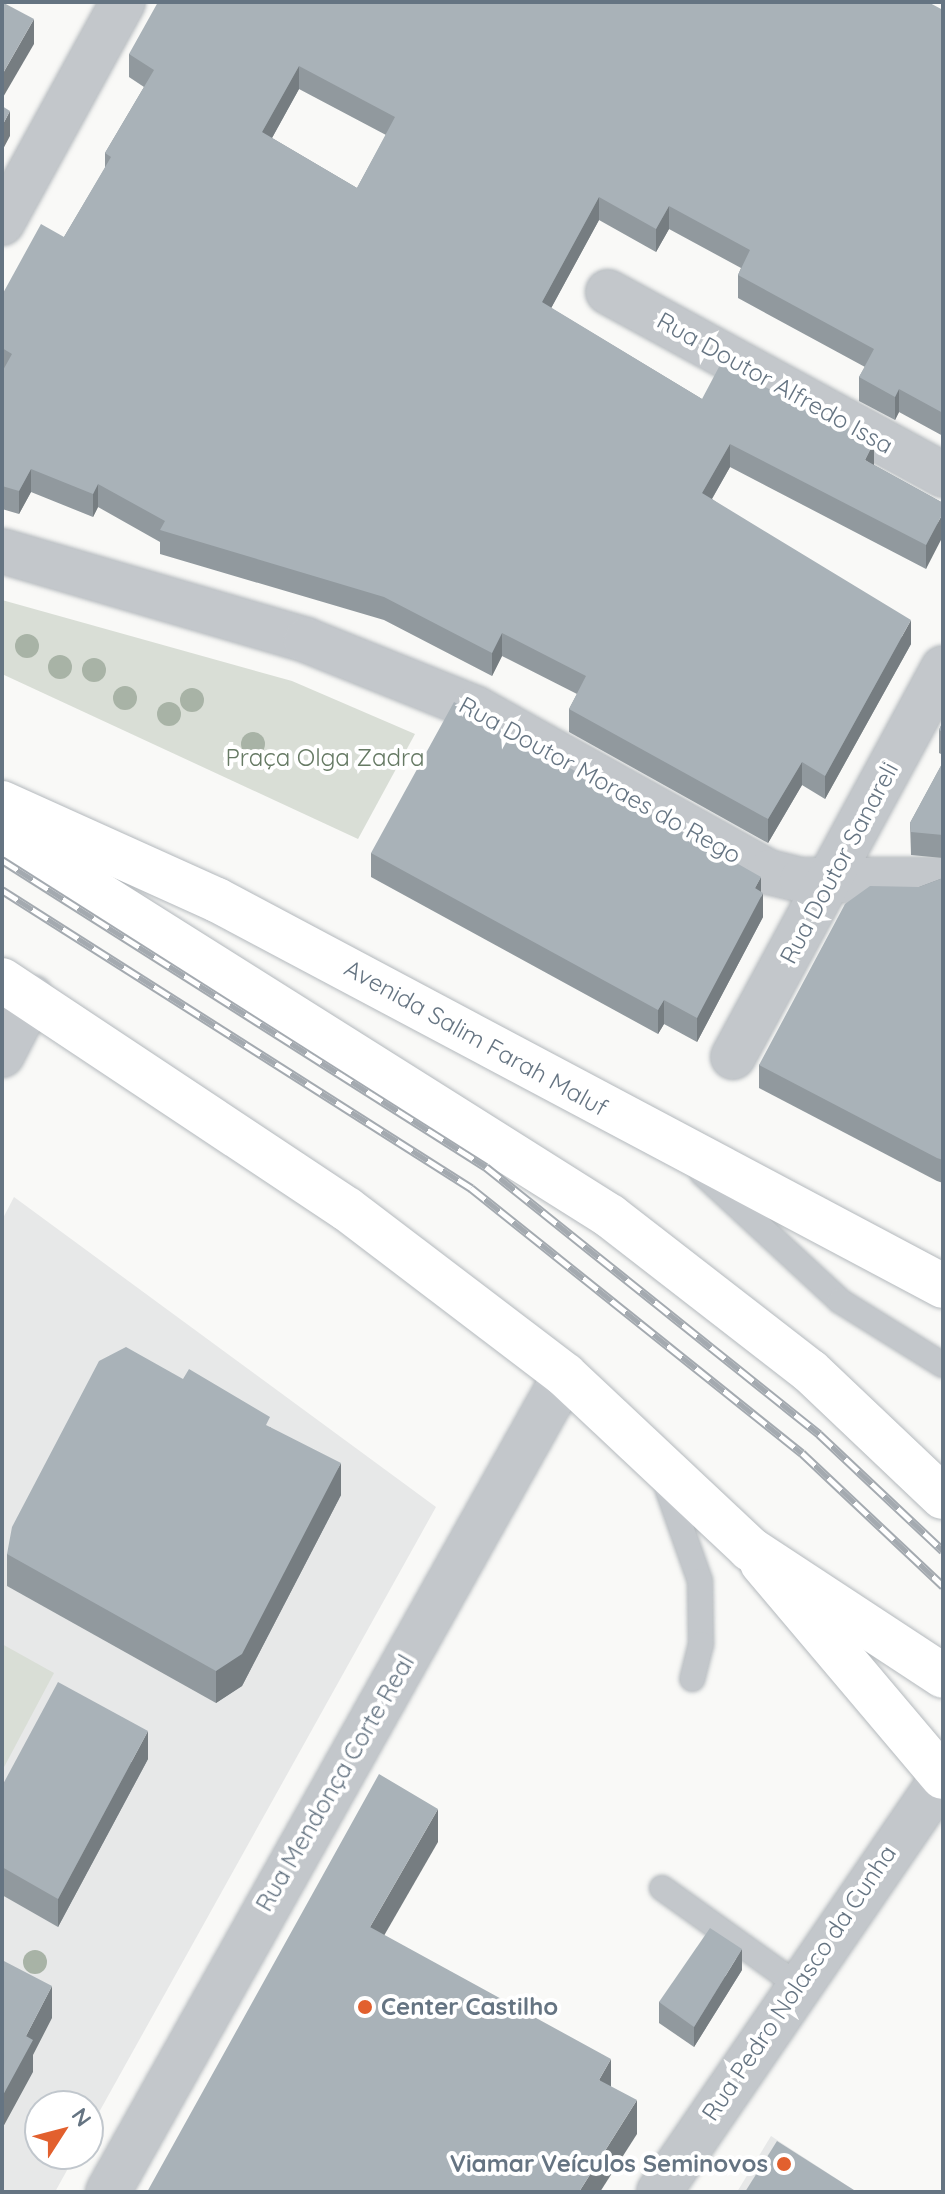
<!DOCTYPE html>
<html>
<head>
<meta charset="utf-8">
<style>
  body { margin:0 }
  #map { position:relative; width:945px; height:2194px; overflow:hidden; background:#f9f9f7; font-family:Quicksand,sans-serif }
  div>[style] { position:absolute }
  .built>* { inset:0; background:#e7e8e8 }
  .green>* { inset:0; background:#d9ded6 }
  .roads { filter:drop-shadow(0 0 2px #b4b9bd) drop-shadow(0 0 2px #b4b9bd) }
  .lane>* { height:24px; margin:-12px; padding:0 12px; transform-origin:12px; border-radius:12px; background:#c3c7cb }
  .street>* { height:44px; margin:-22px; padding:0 22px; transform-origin:22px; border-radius:22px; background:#c3c7cb }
  .primary>* { height:44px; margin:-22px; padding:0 22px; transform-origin:22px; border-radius:22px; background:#fff }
  .highway>* { height:44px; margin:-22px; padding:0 22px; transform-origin:22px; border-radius:22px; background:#fff }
  .rail>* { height:9px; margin-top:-4.5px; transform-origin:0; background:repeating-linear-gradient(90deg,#fff 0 18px,#a4aab0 0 36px); box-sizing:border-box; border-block:2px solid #a4aab0 }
  .trees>* { width:24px; height:24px; margin:-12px; border-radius:50%; background:#a8b3a6 }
  .wall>* { inset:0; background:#91999e }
  .shaded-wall>* { inset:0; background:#767d81 }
  .building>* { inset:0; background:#a9b2b8 }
  .dots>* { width:22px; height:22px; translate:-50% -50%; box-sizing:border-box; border:4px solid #fff; border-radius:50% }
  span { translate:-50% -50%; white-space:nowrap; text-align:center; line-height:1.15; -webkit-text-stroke:8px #fff; paint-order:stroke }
  .street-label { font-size:24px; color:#657482 }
  .park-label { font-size:24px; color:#667a64 }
  .poi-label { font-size:24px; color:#657482; font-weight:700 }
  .left { translate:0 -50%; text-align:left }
  .right { translate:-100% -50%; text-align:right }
  .frame { position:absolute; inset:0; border:4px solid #657482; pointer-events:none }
  .north { position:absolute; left:24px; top:2090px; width:80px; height:80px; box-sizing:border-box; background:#fff; border:2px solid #c1c7cd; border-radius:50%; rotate:54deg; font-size:22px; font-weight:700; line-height:32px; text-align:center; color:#657482 }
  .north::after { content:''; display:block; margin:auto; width:28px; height:36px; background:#e2602e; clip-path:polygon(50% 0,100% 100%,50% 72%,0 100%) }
</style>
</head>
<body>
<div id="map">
  <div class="built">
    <i style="clip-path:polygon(14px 1197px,436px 1507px,88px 2132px,88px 2106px,40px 2106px,40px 2154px,76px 2154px,55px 2192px,2px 2192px,2px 1220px)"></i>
    <i style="clip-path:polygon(771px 2136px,857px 2192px,737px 2192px)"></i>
  </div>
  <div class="green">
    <i style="clip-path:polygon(2px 600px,292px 681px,415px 734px,358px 839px,2px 674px)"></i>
    <i style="clip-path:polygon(2px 1644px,54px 1673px,2px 1771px)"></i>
  </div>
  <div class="roads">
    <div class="lane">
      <i style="left:702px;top:1173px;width:188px;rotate:42.8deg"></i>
      <i style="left:840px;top:1301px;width:121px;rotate:31.9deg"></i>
      <i style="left:665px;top:1482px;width:105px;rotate:70.5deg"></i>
      <i style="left:700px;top:1581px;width:63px;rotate:89.1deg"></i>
      <i style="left:701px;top:1644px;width:36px;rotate:104deg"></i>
      <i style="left:662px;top:1888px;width:165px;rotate:35.6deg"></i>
    </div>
    <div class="street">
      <i style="left:2px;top:223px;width:252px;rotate:-61.3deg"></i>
      <i style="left:608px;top:292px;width:382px;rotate:28.6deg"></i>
      <i style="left:2px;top:551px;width:317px;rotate:16.3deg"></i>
      <i style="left:306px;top:640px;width:182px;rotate:21.9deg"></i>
      <i style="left:475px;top:708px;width:337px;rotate:29.2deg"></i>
      <i style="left:769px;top:872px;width:34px;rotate:14deg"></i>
      <i style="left:802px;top:880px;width:141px"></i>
      <i style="left:2px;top:1055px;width:65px;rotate:-62.7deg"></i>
      <i style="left:733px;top:1057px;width:442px;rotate:-61.6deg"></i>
      <i style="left:108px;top:2192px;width:936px;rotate:-60.78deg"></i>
      <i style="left:659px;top:2192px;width:503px;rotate:-55.61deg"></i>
    </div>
    <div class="primary">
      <i style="left:2px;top:833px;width:719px;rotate:32.21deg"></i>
      <i style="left:610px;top:1216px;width:253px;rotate:37.8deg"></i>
      <i style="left:810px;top:1371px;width:183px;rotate:43.5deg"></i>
      <i style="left:762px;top:1563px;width:280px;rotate:49.8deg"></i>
    </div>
    <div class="highway">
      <i style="left:2px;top:803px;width:236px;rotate:24.3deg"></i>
      <i style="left:217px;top:900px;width:822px;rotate:28deg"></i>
      <i style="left:2px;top:980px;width:414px;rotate:33.6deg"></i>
      <i style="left:347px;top:1209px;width:274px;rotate:37.3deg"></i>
      <i style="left:565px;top:1375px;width:254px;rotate:43.2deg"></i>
      <i style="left:750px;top:1549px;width:231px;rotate:33.3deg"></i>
    </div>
  </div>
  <div class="rail">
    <i style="left:2px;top:860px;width:573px;rotate:32.39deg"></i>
    <i style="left:486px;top:1167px;width:427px;rotate:38.7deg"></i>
    <i style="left:819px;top:1434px;width:170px;rotate:43.3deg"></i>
    <i style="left:2px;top:890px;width:556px;rotate:32.43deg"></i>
    <i style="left:471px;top:1188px;width:424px;rotate:38.7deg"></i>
    <i style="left:802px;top:1453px;width:194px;rotate:43.3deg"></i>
  </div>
  <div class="trees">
    <i style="left:27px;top:646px"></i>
    <i style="left:60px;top:667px"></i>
    <i style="left:94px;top:670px"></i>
    <i style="left:125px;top:698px"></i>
    <i style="left:192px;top:700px"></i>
    <i style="left:169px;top:714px"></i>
    <i style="left:253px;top:744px"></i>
    <i style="left:35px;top:1962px"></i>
  </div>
  <div class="wall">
    <i style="clip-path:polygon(evenodd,943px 10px,943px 436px,899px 412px,895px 420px,859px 401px,859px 377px,865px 367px,738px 298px,738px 275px,741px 268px,669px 229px,656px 252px,599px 220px,551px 308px,702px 399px,874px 465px,943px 503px,926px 569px,730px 467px,712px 499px,911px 644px,825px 799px,802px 785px,768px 843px,569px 732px,569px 709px,577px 694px,502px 656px,492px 676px,384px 620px,160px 554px,160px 542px,98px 507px,93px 517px,31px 492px,19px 514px,2px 509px,2px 295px,64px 237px,105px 168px,105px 153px,144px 87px,129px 77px,129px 54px,943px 10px,299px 89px,386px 135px,357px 188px,272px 138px,299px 89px)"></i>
    <i style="clip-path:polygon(943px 721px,943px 755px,939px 753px,939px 730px)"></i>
    <i style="clip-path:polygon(943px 762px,943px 858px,911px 855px,910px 823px)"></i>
    <i style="clip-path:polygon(371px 853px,761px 892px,763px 917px,697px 1042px,664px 1024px,658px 1034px,371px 877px)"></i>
    <i style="clip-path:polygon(943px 878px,943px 1183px,937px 1181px,759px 1088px,759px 1065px,919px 887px)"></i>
    <i style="clip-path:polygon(270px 1427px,341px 1495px,242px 1686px,216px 1703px,7px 1586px,7px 1554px)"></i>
    <i style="clip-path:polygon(148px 1759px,58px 1927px,2px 1895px,2px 1786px)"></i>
    <i style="clip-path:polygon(742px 1970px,694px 2047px,659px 2023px,659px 2002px)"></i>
  </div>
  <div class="shaded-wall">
    <i style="clip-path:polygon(34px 19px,34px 44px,2px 99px,2px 75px)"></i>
    <i style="clip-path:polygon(299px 66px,299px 89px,262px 156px,262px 132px)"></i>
    <i style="clip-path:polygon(10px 111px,10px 136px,2px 151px,2px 126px)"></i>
    <i style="clip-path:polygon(599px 197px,599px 220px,542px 325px,542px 302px)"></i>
    <i style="clip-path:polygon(669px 206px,669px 229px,656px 252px,656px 229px)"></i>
    <i style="clip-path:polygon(899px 389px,899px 412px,895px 420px,895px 397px)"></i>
    <i style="clip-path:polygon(874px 442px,874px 466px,865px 460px)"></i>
    <i style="clip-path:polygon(730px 444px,730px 467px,702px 516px,702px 493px)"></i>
    <i style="clip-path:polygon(31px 469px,31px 492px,19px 514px,19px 491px)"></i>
    <i style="clip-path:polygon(98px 484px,98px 507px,93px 517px,93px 494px)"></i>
    <i style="clip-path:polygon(943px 513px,943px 536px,926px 569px,926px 545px)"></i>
    <i style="clip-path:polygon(911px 620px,911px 644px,825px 799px,825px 776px)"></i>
    <i style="clip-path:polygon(502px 633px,502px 656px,492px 676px,492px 653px)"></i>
    <i style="clip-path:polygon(802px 762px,802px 785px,768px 843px,768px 819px)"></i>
    <i style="clip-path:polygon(761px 877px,761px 897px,763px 893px,763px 917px,697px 1042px,697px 1018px,755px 888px)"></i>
    <i style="clip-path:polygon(664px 1000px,664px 1024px,658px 1034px,658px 1010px)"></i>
    <i style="clip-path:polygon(341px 1463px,341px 1495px,242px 1686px,216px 1703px,216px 1671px)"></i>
    <i style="clip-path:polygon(148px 1731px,148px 1759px,58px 1927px,58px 1899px)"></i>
    <i style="clip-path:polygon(438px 1809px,438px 1842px,370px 1960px,370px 1927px)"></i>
    <i style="clip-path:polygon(742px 1949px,742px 1970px,694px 2047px,694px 2027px)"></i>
    <i style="clip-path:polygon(52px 1986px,52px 2018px,33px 2055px,33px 2072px,2px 2129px,2px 2097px,26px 2036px)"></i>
    <i style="clip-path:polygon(611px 2059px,611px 2092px,599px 2080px)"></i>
    <i style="clip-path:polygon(637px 2100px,637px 2134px,600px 2192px,579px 2192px)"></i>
  </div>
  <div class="building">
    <i style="clip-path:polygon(2px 2px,34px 19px,2px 75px)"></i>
    <i style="clip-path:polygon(evenodd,158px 2px,928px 2px,943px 10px,943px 413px,899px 389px,895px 397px,859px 377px,874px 349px,738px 275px,750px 250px,669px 206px,656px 229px,599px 197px,542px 302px,702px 399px,720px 365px,835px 421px,874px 442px,865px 460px,943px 503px,943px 513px,926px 545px,730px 444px,702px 493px,911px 620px,825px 776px,802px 762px,768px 819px,569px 709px,586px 676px,502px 633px,492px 653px,384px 597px,160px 530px,165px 521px,98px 484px,93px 494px,31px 469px,19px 491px,2px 486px,2px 372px,12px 354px,2px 348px,2px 295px,41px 224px,64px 237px,111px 157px,105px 153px,154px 70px,129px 54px,158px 2px,299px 66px,395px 117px,357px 188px,262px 132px,299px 66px)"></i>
    <i style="clip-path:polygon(2px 106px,10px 111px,2px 126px)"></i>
    <i style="clip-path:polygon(454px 702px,761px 877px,755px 888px,763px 893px,697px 1018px,664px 1000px,658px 1010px,371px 853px)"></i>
    <i style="clip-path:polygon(943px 721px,943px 732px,939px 730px)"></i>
    <i style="clip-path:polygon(943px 762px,943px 835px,911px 832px,910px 823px)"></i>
    <i style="clip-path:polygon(943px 878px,943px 1160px,937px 1158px,759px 1065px,845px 904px,870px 886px,919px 887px)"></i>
    <i style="clip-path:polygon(126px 1347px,183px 1379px,189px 1369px,270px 1417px,266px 1425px,341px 1463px,242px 1654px,216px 1671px,7px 1554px,12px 1527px,99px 1361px)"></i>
    <i style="clip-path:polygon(58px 1682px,148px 1731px,58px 1899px,2px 1867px,2px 1786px)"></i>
    <i style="clip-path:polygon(379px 1774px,438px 1809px,370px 1927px,611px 2059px,599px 2080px,637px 2100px,579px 2192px,147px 2192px)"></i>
    <i style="clip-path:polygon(710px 1928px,742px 1949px,694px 2027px,659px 2002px)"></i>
    <i style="clip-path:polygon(2px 1960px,52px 1986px,26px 2036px,33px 2040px,2px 2097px)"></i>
    <i style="clip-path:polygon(777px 2141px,857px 2192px,745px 2192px)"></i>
  </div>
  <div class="dots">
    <i style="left:365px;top:2007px;background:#e2602e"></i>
    <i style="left:784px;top:2164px;background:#e2602e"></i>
  </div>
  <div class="street-label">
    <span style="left:775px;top:383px;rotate:29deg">Rua Doutor Alfredo Issa</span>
    <span style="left:600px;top:780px;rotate:29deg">Rua Doutor Moraes do Rego</span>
    <span style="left:839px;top:863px;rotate:-62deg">Rua Doutor Sanareli</span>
    <span style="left:476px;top:1038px;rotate:29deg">Avenida Salim Farah Maluf</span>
    <span style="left:335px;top:1783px;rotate:-60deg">Rua Mendonça Corte Real</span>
    <span style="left:799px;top:1983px;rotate:-56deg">Rua Pedro Nolasco da Cunha</span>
  </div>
  <div class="park-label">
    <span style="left:325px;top:758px">Praça Olga Zadra</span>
  </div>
  <div class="poi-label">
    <span class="left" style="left:381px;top:2007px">Center Castilho</span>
    <span class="right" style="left:768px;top:2164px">Viamar Veículos Seminovos</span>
  </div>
  <div class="frame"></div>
  <div class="north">N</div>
</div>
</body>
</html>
